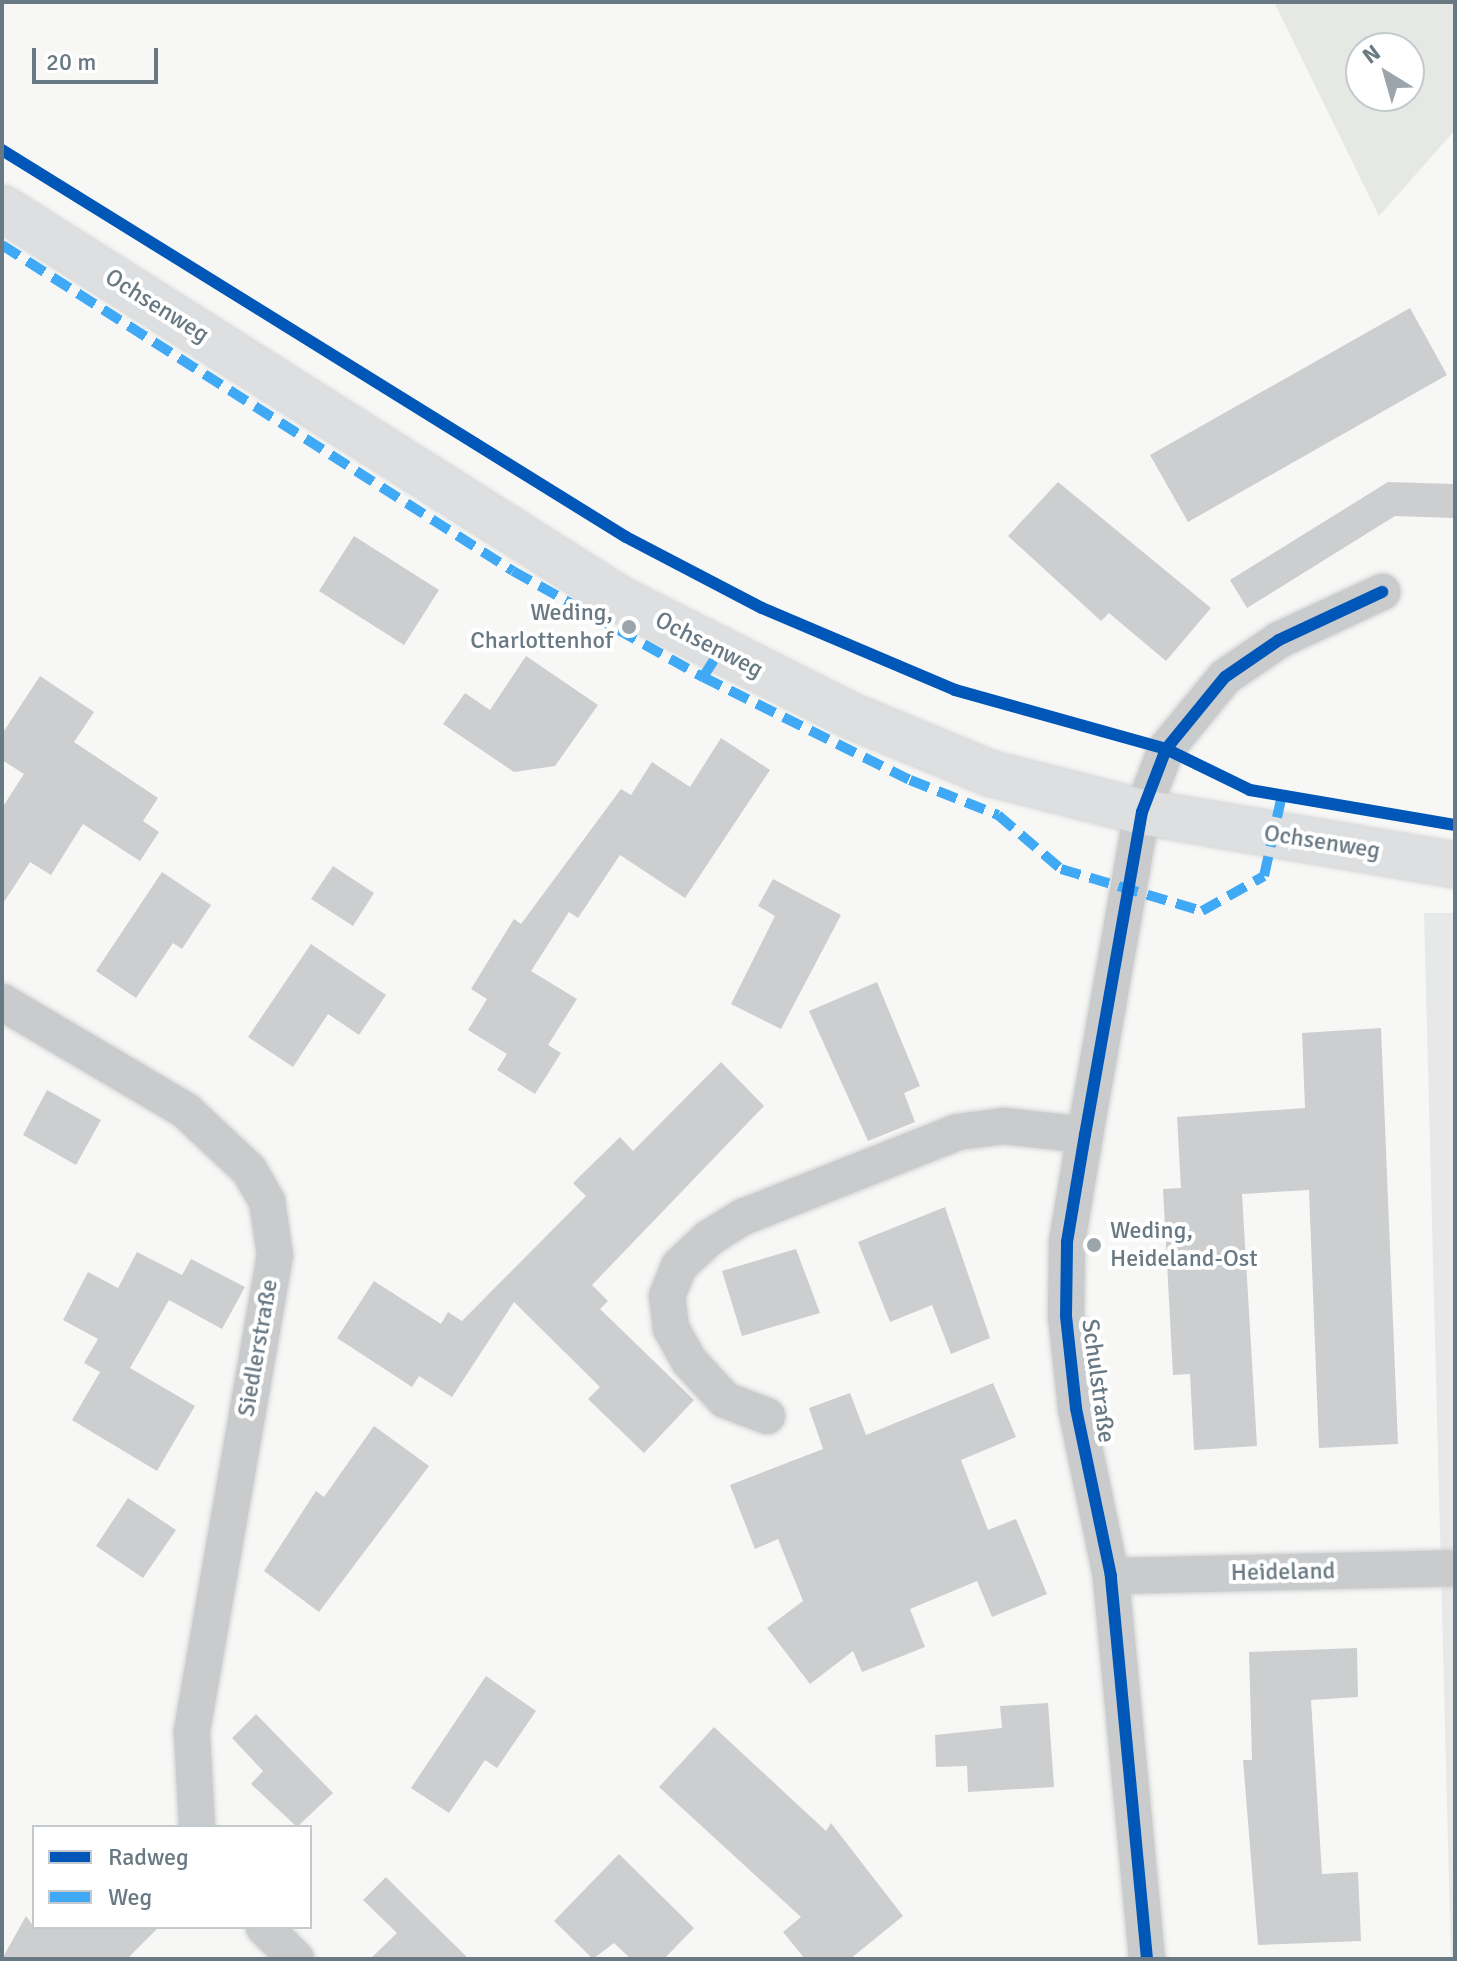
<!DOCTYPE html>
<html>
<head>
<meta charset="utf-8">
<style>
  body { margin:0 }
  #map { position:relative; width:1457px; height:1961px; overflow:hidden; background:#f7f7f6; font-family:Signika,sans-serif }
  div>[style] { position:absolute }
  .built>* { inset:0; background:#e7e8e8 }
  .green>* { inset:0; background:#e6e8e4 }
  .building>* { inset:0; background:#cdcecf }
  .roads { filter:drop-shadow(0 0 2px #d2d3d4) drop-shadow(0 0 2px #d2d3d4) }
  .minor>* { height:36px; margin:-18px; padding:0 18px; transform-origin:18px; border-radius:18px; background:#c9cbcc }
  .secondary>* { height:44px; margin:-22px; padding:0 22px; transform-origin:22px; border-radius:22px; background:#dedfe0 }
  .quiet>* { height:10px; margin-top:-5px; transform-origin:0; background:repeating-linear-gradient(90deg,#3fa9f5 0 20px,transparent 0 30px) }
  .cycleway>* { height:12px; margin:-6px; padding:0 6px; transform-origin:6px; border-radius:6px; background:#0057b8 }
  .dots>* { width:22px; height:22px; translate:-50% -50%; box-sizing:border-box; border:4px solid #fff; border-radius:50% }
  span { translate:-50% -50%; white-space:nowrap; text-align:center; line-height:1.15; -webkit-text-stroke:8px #fff; paint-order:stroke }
  .street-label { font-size:24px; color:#697983 }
  .poi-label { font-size:24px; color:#697983 }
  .right { translate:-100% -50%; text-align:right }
  .left { translate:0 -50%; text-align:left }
  .frame { position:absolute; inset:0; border:4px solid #697983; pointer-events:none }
  .legend { position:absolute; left:32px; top:1825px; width:280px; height:104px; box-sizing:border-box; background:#fff; border:2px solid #c3c9cd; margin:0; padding:10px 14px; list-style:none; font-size:24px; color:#697983 }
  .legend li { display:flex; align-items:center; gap:16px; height:40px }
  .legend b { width:40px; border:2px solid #c3c9cd }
  .north { position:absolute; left:1345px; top:32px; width:80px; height:80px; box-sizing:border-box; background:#fff; border:2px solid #c3c9cd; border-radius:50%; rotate:323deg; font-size:22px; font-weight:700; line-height:32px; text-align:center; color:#697983 }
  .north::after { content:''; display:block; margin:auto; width:28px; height:36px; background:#9ba5ab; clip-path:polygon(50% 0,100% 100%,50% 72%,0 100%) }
  .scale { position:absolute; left:32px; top:48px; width:126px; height:36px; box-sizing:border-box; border:4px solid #697983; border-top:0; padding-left:10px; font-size:24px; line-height:28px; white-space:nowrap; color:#697983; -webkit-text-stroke:6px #fff; paint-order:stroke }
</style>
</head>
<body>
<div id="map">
  <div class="built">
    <i style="clip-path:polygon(1424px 913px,1455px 913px,1455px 1959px,1451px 1959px)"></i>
  </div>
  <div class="green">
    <i style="clip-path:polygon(evenodd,1274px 2px,1455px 2px,1455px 130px,1379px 216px,1274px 2px,1361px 48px,1409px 48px,1409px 96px,1361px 96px,1361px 48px)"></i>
  </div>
  <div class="building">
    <i style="clip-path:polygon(1410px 308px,1447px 375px,1188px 522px,1150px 455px)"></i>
    <i style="clip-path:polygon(1058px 482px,1211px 608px,1166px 661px,1109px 613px,1101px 621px,1008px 536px)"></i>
    <i style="clip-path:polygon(1388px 482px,1454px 484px,1453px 518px,1395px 516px,1247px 608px,1230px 580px)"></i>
    <i style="clip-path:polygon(354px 536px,439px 590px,404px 645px,319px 591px)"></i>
    <i style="clip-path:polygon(526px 656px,598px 705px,555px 766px,514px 772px,443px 724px,465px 693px,490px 710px)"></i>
    <i style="clip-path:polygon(40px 676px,94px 712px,74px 742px,158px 798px,143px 821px,159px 832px,140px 861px,83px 824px,51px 875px,30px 862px,2px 905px,2px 808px,24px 774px,2px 760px,2px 734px)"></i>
    <i style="clip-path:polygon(721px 738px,770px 770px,685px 898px,620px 855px,578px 918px,569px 912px,531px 971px,577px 999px,548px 1045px,561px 1053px,535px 1094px,497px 1070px,507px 1054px,468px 1030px,487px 999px,471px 989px,514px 919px,521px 924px,621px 789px,631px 795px,652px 762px,690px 787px)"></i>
    <i style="clip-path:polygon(333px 866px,374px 893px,353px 926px,311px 899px)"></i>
    <i style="clip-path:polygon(162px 872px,211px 905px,182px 949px,173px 943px,136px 998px,96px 971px)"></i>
    <i style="clip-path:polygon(773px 879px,841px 915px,781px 1029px,731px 1004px,775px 916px,758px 906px)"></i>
    <i style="clip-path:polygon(311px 944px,386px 995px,359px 1035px,328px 1014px,293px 1067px,248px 1037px)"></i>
    <i style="clip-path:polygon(877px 982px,920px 1086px,904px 1093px,915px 1122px,868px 1141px,809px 1011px)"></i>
    <i style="clip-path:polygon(1381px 1028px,1398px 1444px,1319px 1448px,1309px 1190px,1242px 1194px,1257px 1446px,1194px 1450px,1190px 1374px,1173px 1375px,1163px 1189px,1181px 1188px,1177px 1117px,1305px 1108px,1302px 1033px)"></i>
    <i style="clip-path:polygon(721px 1062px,764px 1106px,592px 1285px,608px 1301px,600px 1309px,694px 1400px,644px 1453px,588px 1399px,600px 1387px,514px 1302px,452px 1397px,419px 1376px,412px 1387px,337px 1338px,374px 1281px,441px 1324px,448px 1312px,462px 1321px,586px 1196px,573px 1183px,620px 1137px,633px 1151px)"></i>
    <i style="clip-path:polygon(47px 1090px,101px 1120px,76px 1165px,23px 1135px)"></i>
    <i style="clip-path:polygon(945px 1207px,990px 1338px,951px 1354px,932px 1305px,890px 1322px,858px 1242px)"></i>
    <i style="clip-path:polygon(796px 1249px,820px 1313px,742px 1336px,722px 1271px)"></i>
    <i style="clip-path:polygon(137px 1252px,182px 1275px,191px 1259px,245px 1287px,222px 1329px,169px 1300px,130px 1368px,195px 1406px,157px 1471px,72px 1420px,100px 1372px,84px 1363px,98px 1339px,63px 1320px,88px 1272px,118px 1288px)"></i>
    <i style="clip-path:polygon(993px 1383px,1016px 1437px,961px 1460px,988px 1530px,1016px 1519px,1047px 1594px,992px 1617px,977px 1581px,910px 1609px,925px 1647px,862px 1672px,853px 1651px,810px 1684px,767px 1628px,803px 1601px,778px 1539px,755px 1549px,730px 1485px,823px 1449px,809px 1408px,850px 1393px,866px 1435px)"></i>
    <i style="clip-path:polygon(374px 1426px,429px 1466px,319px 1612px,264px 1571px,316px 1491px,324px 1497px)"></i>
    <i style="clip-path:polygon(128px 1498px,176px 1530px,143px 1578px,96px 1546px)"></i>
    <i style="clip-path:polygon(1357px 1648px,1358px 1697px,1311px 1700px,1322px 1874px,1358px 1872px,1361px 1941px,1258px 1945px,1243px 1760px,1252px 1760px,1249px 1652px)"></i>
    <i style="clip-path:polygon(486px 1676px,536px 1711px,497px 1768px,485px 1760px,449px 1813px,411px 1788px)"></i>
    <i style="clip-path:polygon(1048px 1703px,1054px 1787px,968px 1792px,967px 1766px,936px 1767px,935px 1735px,1002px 1728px,1000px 1706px)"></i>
    <i style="clip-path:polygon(256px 1714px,333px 1793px,297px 1827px,251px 1784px,263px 1771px,232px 1738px)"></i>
    <i style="clip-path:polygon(714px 1727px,826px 1831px,831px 1823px,903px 1916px,850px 1959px,805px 1959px,783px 1932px,801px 1917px,659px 1787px)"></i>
    <i style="clip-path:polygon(619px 1854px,694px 1928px,664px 1959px,631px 1959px,614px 1943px,593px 1959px,554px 1921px)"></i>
    <i style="clip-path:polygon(386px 1877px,419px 1910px,469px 1959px,370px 1959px,397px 1933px,363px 1900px)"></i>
    <i style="clip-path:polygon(26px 1916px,34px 1927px,159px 1927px,127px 1959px,2px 1959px)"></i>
  </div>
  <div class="roads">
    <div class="minor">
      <i style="left:2px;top:1002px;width:214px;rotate:30.6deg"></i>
      <i style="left:186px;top:1111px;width:86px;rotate:43.1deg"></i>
      <i style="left:249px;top:1170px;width:36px;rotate:60deg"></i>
      <i style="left:267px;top:1201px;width:55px;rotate:81.6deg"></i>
      <i style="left:275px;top:1255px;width:485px;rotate:99.9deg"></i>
      <i style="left:192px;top:1733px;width:94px;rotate:87deg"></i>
      <i style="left:767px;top:1416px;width:45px;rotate:-159.1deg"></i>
      <i style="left:725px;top:1400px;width:53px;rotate:-132.7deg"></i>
      <i style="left:689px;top:1361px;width:38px;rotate:-119deg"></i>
      <i style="left:671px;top:1328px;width:32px;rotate:-97deg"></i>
      <i style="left:667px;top:1296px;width:32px;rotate:-68deg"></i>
      <i style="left:679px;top:1266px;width:41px;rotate:-43deg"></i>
      <i style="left:709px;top:1238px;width:40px;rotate:-32deg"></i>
      <i style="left:743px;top:1217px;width:231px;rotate:-21.6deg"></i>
      <i style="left:958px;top:1132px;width:46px;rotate:-7.4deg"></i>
      <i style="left:1004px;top:1126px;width:81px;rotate:6.3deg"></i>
      <i style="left:1111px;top:1576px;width:344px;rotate:-1.3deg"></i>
      <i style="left:264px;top:1927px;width:45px;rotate:45deg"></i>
      <i style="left:1147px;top:1959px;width:385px;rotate:-95.4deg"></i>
      <i style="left:1111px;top:1576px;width:172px;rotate:-101.8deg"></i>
      <i style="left:1076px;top:1408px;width:93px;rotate:-96.2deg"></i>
      <i style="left:1066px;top:1316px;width:74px;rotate:-89.2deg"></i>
      <i style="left:1067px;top:1242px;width:109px;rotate:-80.5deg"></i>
      <i style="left:1085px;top:1135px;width:328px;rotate:-80deg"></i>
      <i style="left:1142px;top:812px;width:67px;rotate:-69.1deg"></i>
      <i style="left:1166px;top:749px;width:93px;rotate:-50.7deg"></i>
      <i style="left:1225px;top:677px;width:65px;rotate:-34.4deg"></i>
      <i style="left:1279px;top:640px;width:114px;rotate:-25deg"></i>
    </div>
    <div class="secondary">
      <i style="left:2px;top:208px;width:733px;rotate:32.35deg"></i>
      <i style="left:621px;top:600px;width:261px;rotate:26.7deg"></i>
      <i style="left:854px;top:717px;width:146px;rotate:22.5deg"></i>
      <i style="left:989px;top:773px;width:158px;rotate:14.3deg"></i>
      <i style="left:1142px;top:812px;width:317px;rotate:9.6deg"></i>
    </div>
  </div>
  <div class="quiet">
    <i style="left:2px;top:245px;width:606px;rotate:32.54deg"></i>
    <i style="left:513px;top:571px;width:218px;rotate:29.2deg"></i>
    <i style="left:703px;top:677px;width:231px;rotate:26.5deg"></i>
    <i style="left:910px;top:780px;width:95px;rotate:21.7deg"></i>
    <i style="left:998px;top:815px;width:83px;rotate:40.6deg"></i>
    <i style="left:1061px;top:869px;width:147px;rotate:16.6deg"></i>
    <i style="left:1202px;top:911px;width:71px;rotate:-29.4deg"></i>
    <i style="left:1264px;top:876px;width:83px;rotate:-77.5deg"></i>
    <i style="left:703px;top:677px;width:31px;rotate:-57deg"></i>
  </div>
  <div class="cycleway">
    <i style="left:2px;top:150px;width:734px;rotate:31.81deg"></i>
    <i style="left:626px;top:537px;width:153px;rotate:27.6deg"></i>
    <i style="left:762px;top:608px;width:210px;rotate:23deg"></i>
    <i style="left:955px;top:690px;width:219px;rotate:15.6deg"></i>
    <i style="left:1166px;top:749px;width:93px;rotate:26deg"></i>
    <i style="left:1250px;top:790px;width:208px;rotate:9.7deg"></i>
    <i style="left:1147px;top:1959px;width:385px;rotate:-95.4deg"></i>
    <i style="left:1111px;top:1576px;width:172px;rotate:-101.8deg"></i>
    <i style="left:1076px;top:1408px;width:93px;rotate:-96.2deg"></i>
    <i style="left:1066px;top:1316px;width:74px;rotate:-89.2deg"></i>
    <i style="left:1067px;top:1242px;width:109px;rotate:-80.5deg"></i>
    <i style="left:1085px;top:1135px;width:328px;rotate:-80deg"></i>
    <i style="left:1142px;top:812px;width:67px;rotate:-69.1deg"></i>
    <i style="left:1166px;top:749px;width:93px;rotate:-50.7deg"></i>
    <i style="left:1225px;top:677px;width:65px;rotate:-34.4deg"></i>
    <i style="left:1279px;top:640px;width:114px;rotate:-25deg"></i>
  </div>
  <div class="dots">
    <i style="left:629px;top:627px;background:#9ba5ab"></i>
    <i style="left:1094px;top:1245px;background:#9ba5ab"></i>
  </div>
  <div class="street-label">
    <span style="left:157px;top:306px;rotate:32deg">Ochsenweg</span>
    <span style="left:709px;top:645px;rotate:27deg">Ochsenweg</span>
    <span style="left:1322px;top:842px;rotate:9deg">Ochsenweg</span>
    <span style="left:258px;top:1348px;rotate:-80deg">Siedlerstraße</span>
    <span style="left:1098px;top:1381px;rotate:82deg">Schulstraße</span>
    <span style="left:1283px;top:1572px;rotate:-1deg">Heideland</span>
  </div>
  <div class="poi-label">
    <span class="right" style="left:613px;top:627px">Weding,<br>Charlottenhof</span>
    <span class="left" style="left:1110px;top:1245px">Weding,<br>Heideland-Ost</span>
  </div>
  <div class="frame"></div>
  <ul class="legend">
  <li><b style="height:10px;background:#0057b8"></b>Radweg</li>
  <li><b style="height:10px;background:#3fa9f5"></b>Weg</li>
  </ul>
  <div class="north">N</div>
  <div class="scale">20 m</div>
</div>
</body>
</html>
